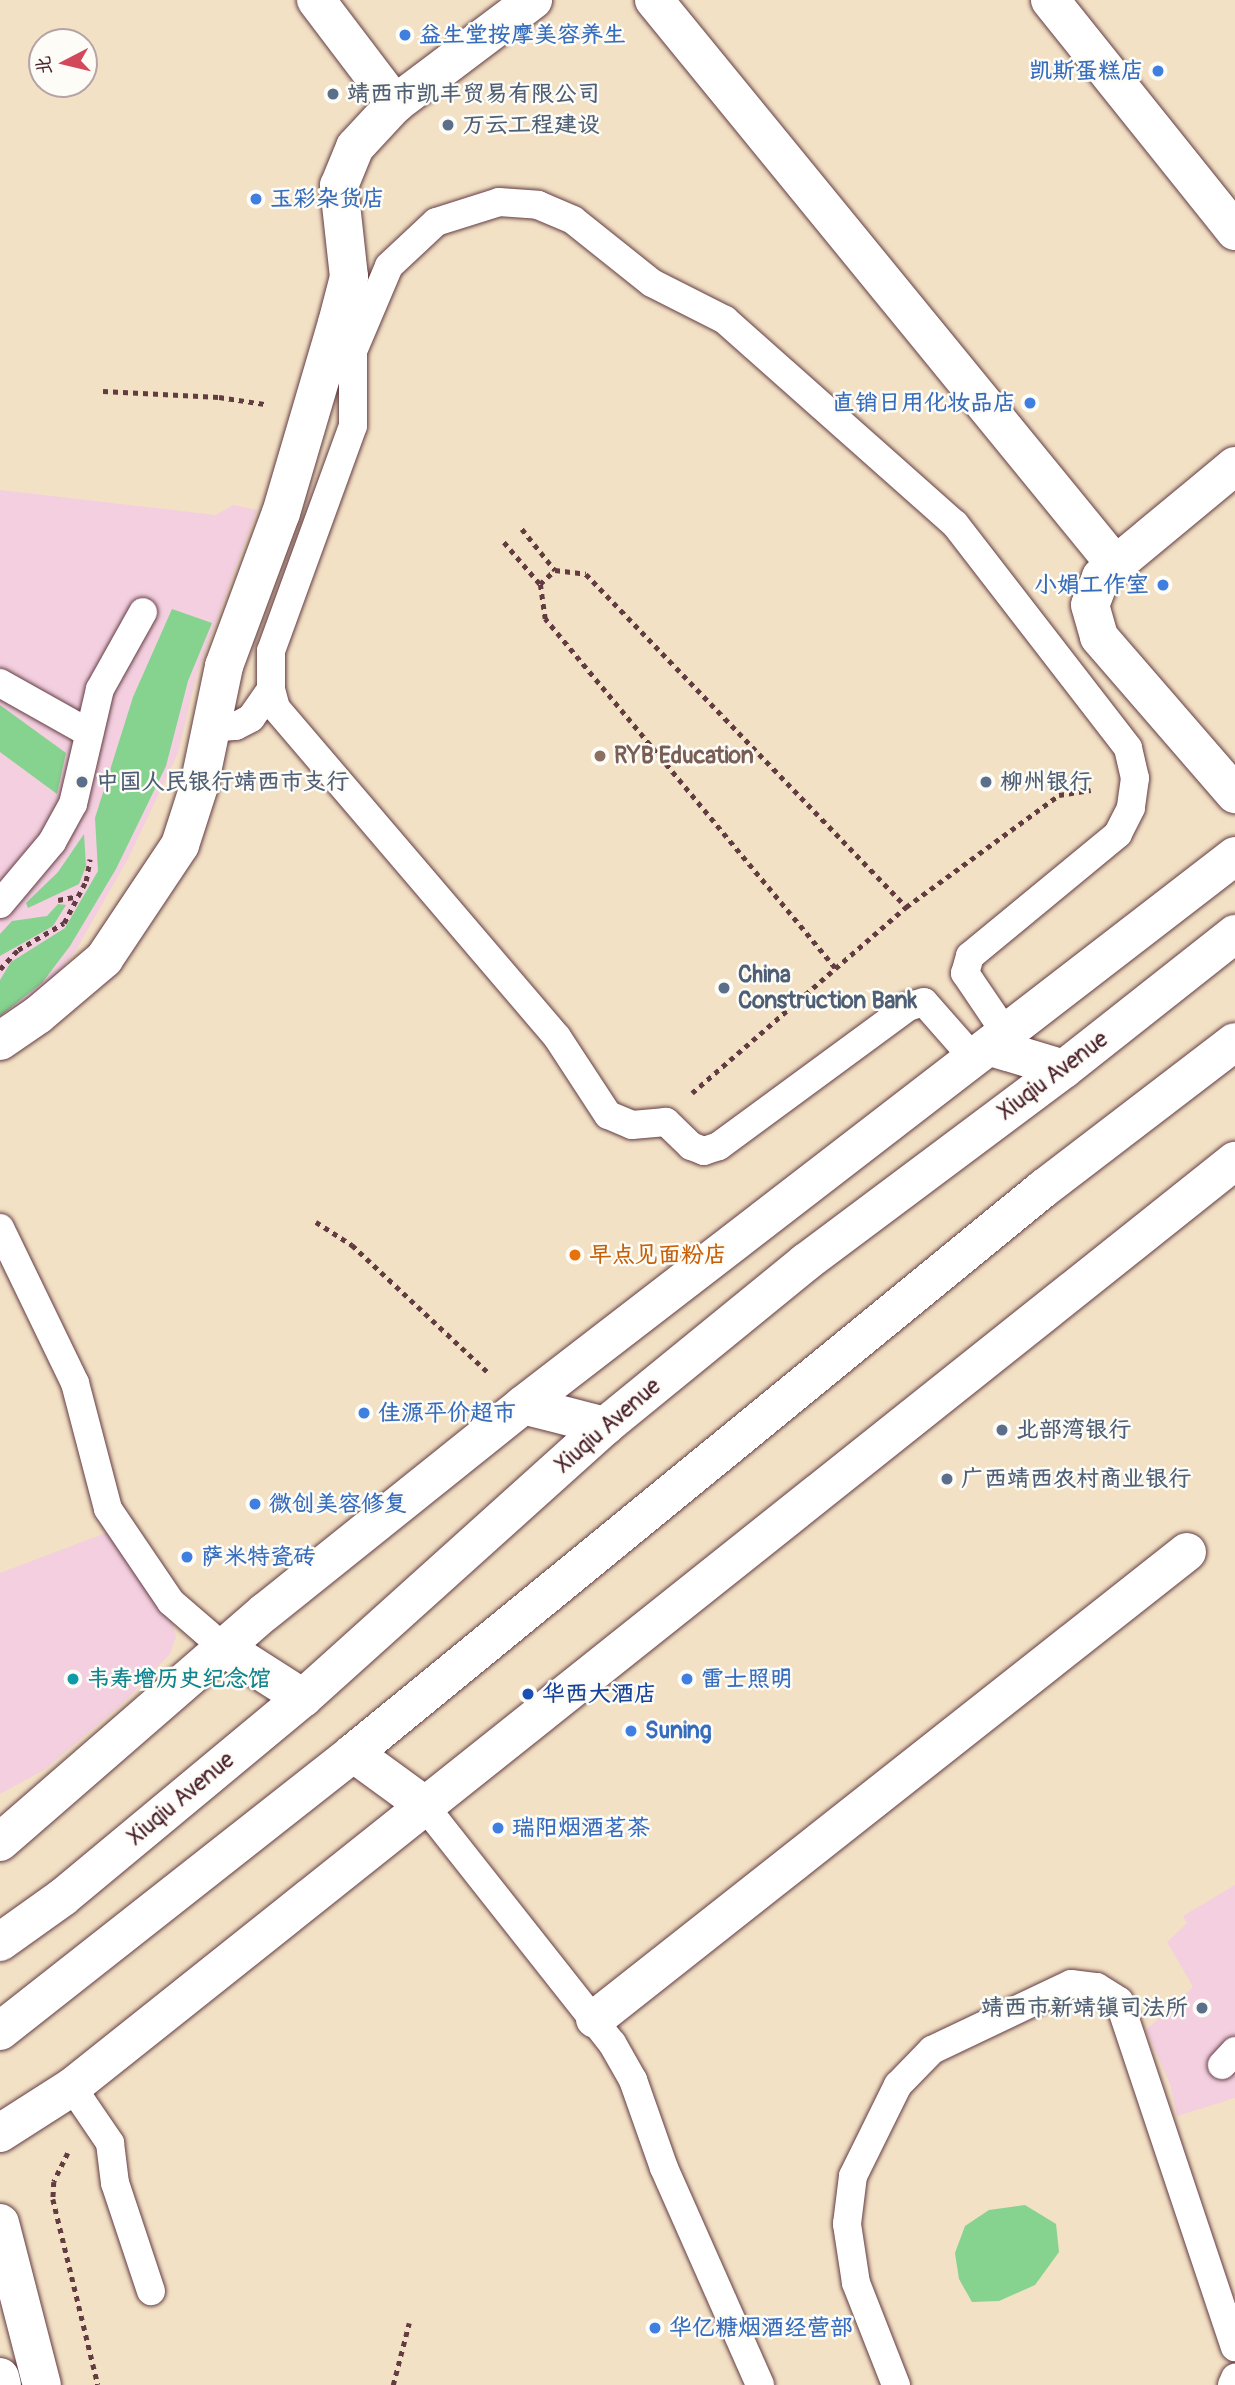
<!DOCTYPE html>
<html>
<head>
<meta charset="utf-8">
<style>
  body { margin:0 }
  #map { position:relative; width:1235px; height:2385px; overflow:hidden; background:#f3e1c5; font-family:Pangolin,"LXGW WenKai TC",sans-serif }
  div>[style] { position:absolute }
  .built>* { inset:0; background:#f3cfe0 }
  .green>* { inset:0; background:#86d28f }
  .path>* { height:4.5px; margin-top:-2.25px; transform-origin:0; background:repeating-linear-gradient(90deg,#633c42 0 5px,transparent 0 10px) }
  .roads { filter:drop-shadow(0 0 2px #633c42) drop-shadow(0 0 2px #633c42) }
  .lane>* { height:28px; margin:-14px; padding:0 14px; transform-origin:14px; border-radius:14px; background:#fff }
  .street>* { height:38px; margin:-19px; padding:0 19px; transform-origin:19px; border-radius:19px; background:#fff }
  .primary>* { height:38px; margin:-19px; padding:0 19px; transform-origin:19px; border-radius:19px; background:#fff }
  .dots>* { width:19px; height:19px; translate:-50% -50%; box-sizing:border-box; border:4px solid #fdfcf7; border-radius:50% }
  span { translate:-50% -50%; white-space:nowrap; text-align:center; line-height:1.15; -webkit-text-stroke:5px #fdfcf7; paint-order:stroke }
  .shop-label { font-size:23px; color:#366cbe; font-weight:700 }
  .left { translate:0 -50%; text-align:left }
  .right { translate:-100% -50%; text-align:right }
  .service-label { font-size:23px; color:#4e5e75; font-weight:700 }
  .education-label { font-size:23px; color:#785e54; font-weight:700 }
  .street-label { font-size:23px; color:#4a1f2b }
  .food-label { font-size:23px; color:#c56008; font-weight:700 }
  .culture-label { font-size:23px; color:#0d838f; font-weight:700 }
  .transit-label { font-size:23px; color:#164399; font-weight:700 }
  .north { position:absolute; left:28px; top:28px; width:70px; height:70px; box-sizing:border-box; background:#fdfcf7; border:2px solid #b5a4a5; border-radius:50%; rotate:263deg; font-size:19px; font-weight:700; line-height:28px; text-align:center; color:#4a1f2b }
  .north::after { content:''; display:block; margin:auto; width:24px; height:32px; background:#d1495b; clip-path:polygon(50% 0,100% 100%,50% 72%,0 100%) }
</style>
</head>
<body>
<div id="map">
  <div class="built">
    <i style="clip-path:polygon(0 490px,216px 515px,233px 505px,257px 510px,197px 673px,178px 753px,129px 857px,76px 950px,56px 975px,0 1022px)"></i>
    <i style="clip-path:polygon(111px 1531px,171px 1619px,176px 1637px,170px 1654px,122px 1704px,44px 1770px,0 1794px,0 1573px)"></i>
    <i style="clip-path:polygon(1235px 1885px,1235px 2098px,1177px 2116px,1170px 2084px,1146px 2030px,1193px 1987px,1167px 1942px,1187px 1923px,1183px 1916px)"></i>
  </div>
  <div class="green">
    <i style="clip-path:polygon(172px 609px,212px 623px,188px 681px,166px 766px,116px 869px,70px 946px,42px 983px,0 1016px,0 980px,11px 962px,65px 928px,98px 871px,95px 818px,133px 697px)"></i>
    <i style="clip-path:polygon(0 705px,66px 753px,57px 794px,0 752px)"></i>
    <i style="clip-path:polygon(84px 834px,86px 866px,79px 884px,28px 908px,26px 903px,58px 872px)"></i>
    <i style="clip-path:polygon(58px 904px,66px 905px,53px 926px,0 956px,0 934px,12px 921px,47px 916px)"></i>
    <i style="clip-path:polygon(1025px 2205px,1056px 2224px,1059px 2252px,1035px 2285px,999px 2301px,972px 2302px,959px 2279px,955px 2253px,965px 2226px,989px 2210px)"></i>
  </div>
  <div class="path">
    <i style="left:103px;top:391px;width:116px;rotate:3deg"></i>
    <i style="left:219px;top:397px;width:47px;rotate:8.7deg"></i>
    <i style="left:522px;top:529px;width:53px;rotate:51.2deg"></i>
    <i style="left:504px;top:542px;width:55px;rotate:49.4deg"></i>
    <i style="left:58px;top:900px;width:16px;rotate:-11deg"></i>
    <i style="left:835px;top:968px;width:454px;rotate:-129.7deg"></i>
    <i style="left:545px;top:619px;width:35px;rotate:-98deg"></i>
    <i style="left:540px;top:584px;width:21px;rotate:-43deg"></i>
    <i style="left:555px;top:570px;width:31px;rotate:7deg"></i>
    <i style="left:586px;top:574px;width:462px;rotate:46.1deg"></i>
    <i style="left:0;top:969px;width:26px;rotate:-47deg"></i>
    <i style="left:18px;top:950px;width:53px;rotate:-30.4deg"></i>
    <i style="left:64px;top:923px;width:47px;rotate:-62.4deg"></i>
    <i style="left:86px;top:881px;width:22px;rotate:-80deg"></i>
    <i style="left:692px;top:1093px;width:284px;rotate:-41deg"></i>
    <i style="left:906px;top:907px;width:190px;rotate:-36.2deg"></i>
    <i style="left:1059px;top:795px;width:32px;rotate:-9deg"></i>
    <i style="left:316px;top:1222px;width:43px;rotate:32.6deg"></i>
    <i style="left:352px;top:1245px;width:187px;rotate:43.1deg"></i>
    <i style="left:68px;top:2153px;width:32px;rotate:116deg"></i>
    <i style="left:54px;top:2182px;width:17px;rotate:93deg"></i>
    <i style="left:53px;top:2199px;width:191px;rotate:76.4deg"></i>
    <i style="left:393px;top:2385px;width:64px;rotate:-75.5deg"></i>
  </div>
  <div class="roads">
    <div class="lane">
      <i style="left:0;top:683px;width:102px;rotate:29.3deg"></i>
      <i style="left:211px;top:728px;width:25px;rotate:-5deg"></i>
      <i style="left:236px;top:726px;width:17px;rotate:-28deg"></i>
      <i style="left:251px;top:718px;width:35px;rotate:-55deg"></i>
      <i style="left:0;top:904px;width:81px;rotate:-50deg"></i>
      <i style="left:52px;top:842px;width:43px;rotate:-61.1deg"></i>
      <i style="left:73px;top:804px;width:118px;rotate:-76.8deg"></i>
      <i style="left:100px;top:689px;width:88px;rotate:-60.8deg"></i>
      <i style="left:975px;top:1060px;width:77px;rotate:-131.3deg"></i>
      <i style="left:924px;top:1002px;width:17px;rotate:163deg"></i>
      <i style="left:908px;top:1007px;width:235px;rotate:143.7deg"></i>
      <i style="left:719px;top:1146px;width:16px;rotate:162deg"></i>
      <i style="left:704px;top:1151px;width:14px;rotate:-159deg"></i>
      <i style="left:691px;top:1146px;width:35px;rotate:-136deg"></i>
      <i style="left:666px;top:1122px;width:34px;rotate:175deg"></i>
      <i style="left:632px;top:1125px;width:26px;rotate:-157deg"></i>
      <i style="left:608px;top:1115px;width:93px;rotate:-123.2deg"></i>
      <i style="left:557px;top:1037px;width:433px;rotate:-130.5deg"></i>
      <i style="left:276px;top:708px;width:20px;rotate:-105deg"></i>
      <i style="left:271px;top:689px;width:38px;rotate:-90deg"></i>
      <i style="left:271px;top:651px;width:239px;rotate:-70deg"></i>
      <i style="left:353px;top:426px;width:75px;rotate:-90deg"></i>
      <i style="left:353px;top:351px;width:92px;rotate:-67deg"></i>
      <i style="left:389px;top:266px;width:64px;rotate:-43.1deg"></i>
      <i style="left:436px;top:222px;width:66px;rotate:-17.6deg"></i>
      <i style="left:499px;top:202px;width:39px;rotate:4deg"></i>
      <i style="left:538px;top:205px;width:38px;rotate:23deg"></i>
      <i style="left:573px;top:220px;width:101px;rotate:38.6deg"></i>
      <i style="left:652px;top:283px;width:82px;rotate:26.9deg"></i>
      <i style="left:725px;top:320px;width:307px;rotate:41.6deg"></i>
      <i style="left:955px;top:524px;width:283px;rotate:52.3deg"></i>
      <i style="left:1128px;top:748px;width:31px;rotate:77deg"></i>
      <i style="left:1135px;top:778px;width:30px;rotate:98deg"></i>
      <i style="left:1131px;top:808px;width:29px;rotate:117deg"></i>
      <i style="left:1118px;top:834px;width:192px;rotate:140.5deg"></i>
      <i style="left:970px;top:956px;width:18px;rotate:106deg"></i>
      <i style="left:965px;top:973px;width:75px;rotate:55.9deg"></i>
      <i style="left:0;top:1228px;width:172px;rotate:64.2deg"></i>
      <i style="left:75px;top:1383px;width:130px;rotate:75.3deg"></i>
      <i style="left:108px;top:1509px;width:112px;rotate:55.9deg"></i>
      <i style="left:171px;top:1602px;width:69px;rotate:40.9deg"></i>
      <i style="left:423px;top:1804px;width:305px;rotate:51.7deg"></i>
      <i style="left:612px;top:2043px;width:43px;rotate:60.4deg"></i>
      <i style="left:633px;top:2080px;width:93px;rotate:70.6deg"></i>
      <i style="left:664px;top:2168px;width:237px;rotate:66.1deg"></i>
      <i style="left:1222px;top:2065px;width:19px;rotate:-47deg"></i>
      <i style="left:72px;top:2087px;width:68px;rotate:55.8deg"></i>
      <i style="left:110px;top:2143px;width:40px;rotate:82.9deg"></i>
      <i style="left:115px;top:2183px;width:114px;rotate:71.6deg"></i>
      <i style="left:896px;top:2385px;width:110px;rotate:-111.4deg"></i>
      <i style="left:856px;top:2283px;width:60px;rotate:-98.7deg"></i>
      <i style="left:847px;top:2224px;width:48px;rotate:-82.9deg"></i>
      <i style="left:853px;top:2176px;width:102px;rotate:-63.7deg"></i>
      <i style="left:898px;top:2085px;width:49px;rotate:-45.8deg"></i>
      <i style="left:932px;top:2050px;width:154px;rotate:-25.4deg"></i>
      <i style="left:1071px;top:1984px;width:26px;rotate:7deg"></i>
      <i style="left:1097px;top:1987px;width:26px;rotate:32deg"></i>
      <i style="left:1119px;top:2001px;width:365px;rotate:71.5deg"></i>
      <i style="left:1232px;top:2385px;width:8px;rotate:-67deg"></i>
    </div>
    <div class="street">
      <i style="left:316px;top:0;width:131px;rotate:52.8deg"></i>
      <i style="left:654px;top:0;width:728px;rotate:50.74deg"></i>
      <i style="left:1050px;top:0;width:296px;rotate:51.3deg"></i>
      <i style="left:1235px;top:466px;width:174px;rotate:140.4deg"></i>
      <i style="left:1101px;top:577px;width:30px;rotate:111deg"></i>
      <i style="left:1090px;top:605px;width:33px;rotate:74deg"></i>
      <i style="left:1099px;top:637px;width:208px;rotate:49.1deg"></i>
      <i style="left:0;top:1041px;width:46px;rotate:-34.4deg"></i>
      <i style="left:38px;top:1015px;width:87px;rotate:-40.3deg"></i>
      <i style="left:104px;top:959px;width:137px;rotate:-56.3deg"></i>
      <i style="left:180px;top:845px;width:62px;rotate:-72.1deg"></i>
      <i style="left:199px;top:786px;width:123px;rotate:-78.2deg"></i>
      <i style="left:224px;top:666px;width:163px;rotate:-69.6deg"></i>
      <i style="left:281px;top:513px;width:198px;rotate:-73.6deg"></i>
      <i style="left:337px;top:323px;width:48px;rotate:-75.4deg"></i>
      <i style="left:349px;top:277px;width:92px;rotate:-96.3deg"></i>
      <i style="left:339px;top:186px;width:42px;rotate:-67.7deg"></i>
      <i style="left:355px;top:147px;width:59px;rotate:-47.1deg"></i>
      <i style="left:395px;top:104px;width:173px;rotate:-37deg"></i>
      <i style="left:0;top:1842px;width:351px;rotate:-41deg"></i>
      <i style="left:265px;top:1612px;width:331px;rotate:-38.7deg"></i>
      <i style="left:523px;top:1405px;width:899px;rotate:-37.63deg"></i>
      <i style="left:595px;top:2019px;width:754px;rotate:-38.27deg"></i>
      <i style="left:0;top:2133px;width:85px;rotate:-32.6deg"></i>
      <i style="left:72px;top:2087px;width:1487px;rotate:-38.53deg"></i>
    </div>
    <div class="primary">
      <i style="left:991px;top:1047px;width:76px;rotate:16.8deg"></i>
      <i style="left:523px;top:1405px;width:85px;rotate:14.4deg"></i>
      <i style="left:223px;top:1647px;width:95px;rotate:32.5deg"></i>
      <i style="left:353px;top:1753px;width:87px;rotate:36.1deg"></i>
      <i style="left:0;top:1942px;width:77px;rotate:-35.5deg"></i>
      <i style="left:63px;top:1897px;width:312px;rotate:-39.7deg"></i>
      <i style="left:303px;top:1698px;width:406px;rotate:-42deg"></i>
      <i style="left:605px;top:1426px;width:259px;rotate:-39.2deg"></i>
      <i style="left:806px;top:1262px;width:322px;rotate:-36.8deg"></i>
      <i style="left:1064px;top:1069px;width:218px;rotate:-38.3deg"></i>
      <i style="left:0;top:2031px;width:449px;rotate:-38.2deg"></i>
      <i style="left:353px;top:1753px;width:893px;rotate:-39.27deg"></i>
      <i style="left:1044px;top:1188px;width:240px;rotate:-37.4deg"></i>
      <i style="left:0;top:2223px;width:167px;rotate:75.5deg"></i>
      <i style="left:0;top:2377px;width:8px;rotate:76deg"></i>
    </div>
  </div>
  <div class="dots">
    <i style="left:405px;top:35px;background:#3f7fe0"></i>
    <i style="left:1158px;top:71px;background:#3f7fe0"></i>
    <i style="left:333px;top:94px;background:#5c6f8a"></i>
    <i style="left:448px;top:125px;background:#5c6f8a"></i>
    <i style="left:256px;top:199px;background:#3f7fe0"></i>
    <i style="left:1030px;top:403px;background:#3f7fe0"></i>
    <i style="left:1163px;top:585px;background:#3f7fe0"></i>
    <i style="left:600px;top:756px;background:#8d6e63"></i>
    <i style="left:82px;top:782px;background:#5c6f8a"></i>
    <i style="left:986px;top:782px;background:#5c6f8a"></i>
    <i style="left:724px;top:988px;background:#5c6f8a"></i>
    <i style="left:575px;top:1255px;background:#e8710a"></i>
    <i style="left:364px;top:1413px;background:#3f7fe0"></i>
    <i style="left:1002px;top:1430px;background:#5c6f8a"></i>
    <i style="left:947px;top:1479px;background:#5c6f8a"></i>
    <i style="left:255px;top:1504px;background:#3f7fe0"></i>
    <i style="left:187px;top:1557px;background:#3f7fe0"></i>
    <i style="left:73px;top:1679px;background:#0f9aa8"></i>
    <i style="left:687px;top:1679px;background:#3f7fe0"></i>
    <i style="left:528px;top:1694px;background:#1a4fb4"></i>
    <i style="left:631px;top:1731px;background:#3f7fe0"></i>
    <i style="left:498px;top:1828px;background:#3f7fe0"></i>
    <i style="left:1202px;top:2008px;background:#5c6f8a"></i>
    <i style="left:655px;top:2328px;background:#3f7fe0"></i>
  </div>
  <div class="shop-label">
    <span class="left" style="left:419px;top:35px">益生堂按摩美容养生</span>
    <span class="right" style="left:1144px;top:71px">凯斯蛋糕店</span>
    <span class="left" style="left:270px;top:199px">玉彩杂货店</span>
    <span class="right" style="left:1016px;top:403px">直销日用化妆品店</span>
    <span class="right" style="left:1149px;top:585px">小娟工作室</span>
    <span class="left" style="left:378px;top:1413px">佳源平价超市</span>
    <span class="left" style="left:269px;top:1504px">微创美容修复</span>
    <span class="left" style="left:201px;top:1557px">萨米特瓷砖</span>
    <span class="left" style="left:701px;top:1679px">雷士照明</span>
    <span class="left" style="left:645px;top:1731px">Suning</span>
    <span class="left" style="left:512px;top:1828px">瑞阳烟酒茗茶</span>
    <span class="left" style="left:669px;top:2328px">华亿糖烟酒经营部</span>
  </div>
  <div class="service-label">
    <span class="left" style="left:347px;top:94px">靖西市凯丰贸易有限公司</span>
    <span class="left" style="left:462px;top:125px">万云工程建设</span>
    <span class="left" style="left:96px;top:782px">中国人民银行靖西市支行</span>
    <span class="left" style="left:1000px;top:782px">柳州银行</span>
    <span class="left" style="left:738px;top:988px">China<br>Construction Bank</span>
    <span class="left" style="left:1016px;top:1430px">北部湾银行</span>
    <span class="left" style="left:961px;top:1479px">广西靖西农村商业银行</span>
    <span class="right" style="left:1188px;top:2008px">靖西市新靖镇司法所</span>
  </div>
  <div class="education-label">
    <span class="left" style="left:614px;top:756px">RYB Education</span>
  </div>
  <div class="street-label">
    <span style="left:1053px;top:1076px;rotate:-37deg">Xiuqiu Avenue</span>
    <span style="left:608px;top:1426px;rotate:-41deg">Xiuqiu Avenue</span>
    <span style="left:181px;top:1799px;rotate:-40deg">Xiuqiu Avenue</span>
  </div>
  <div class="food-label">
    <span class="left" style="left:589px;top:1255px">早点见面粉店</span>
  </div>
  <div class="culture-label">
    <span class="left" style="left:87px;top:1679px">韦寿增历史纪念馆</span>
  </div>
  <div class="transit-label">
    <span class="left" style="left:542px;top:1694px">华西大酒店</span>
  </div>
  <div class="north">北</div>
</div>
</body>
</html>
